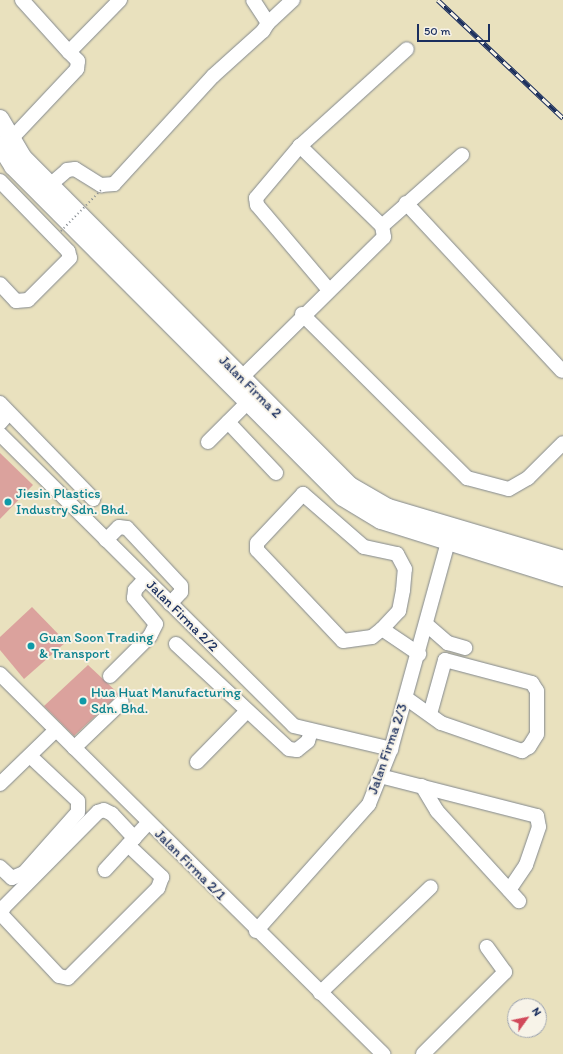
<!DOCTYPE html>
<html>
<head>
<meta charset="utf-8">
<style>
  body { margin:0 }
  #map { position:relative; width:563px; height:1054px; overflow:hidden; background:#e9e1be; font-family:Itim,sans-serif }
  div>[style] { position:absolute }
  .building>* { inset:0; background:#dba29d }
  .roads { filter:drop-shadow(0 0 1px #82888e) drop-shadow(0 0 1px #82888e) }
  .minor>* { height:14px; margin:-7px; padding:0 7px; transform-origin:7px; border-radius:7px; background:#fff }
  .major>* { height:18px; margin:-9px; padding:0 9px; transform-origin:9px; border-radius:9px; background:#fff }
  .rail>* { height:4.5px; margin-top:-2.25px; transform-origin:0; background:repeating-linear-gradient(90deg,#f7f3e8 0 9px,#1b2f5e 0 18px); box-sizing:border-box; border-block:1px solid #1b2f5e }
  .path-bridge>* { height:2px; margin-top:-1px; transform-origin:0; background:repeating-linear-gradient(90deg,#82888e 0 1px,transparent 0 4px) }
  .dots>* { width:11px; height:11px; translate:-50% -50%; box-sizing:border-box; border:2px solid #f7f3e8; border-radius:50% }
  span { translate:-50% -50%; white-space:nowrap; text-align:center; line-height:1.15; -webkit-text-stroke:4px #f7f3e8; paint-order:stroke }
  .street-label { font-size:14px; color:#1b2f5e }
  .culture-label { font-size:14px; color:#0d838f }
  .left { translate:0 -50%; text-align:left }
  .north { position:absolute; left:507px; top:998px; width:40px; height:40px; box-sizing:border-box; background:#f7f3e8; border:1px solid #9fa5b1; border-radius:50%; rotate:57deg; font-size:11px; font-weight:700; line-height:16px; text-align:center; color:#1b2f5e }
  .north::after { content:''; display:block; margin:auto; width:14px; height:18px; background:#d1495b; clip-path:polygon(50% 0,100% 100%,50% 72%,0 100%) }
  .scale { position:absolute; left:417px; top:24px; width:73px; height:18px; box-sizing:border-box; border:2px solid #1b2f5e; border-top:0; padding-left:5px; font-size:12px; line-height:14px; white-space:nowrap; color:#1b2f5e; -webkit-text-stroke:3px #f7f3e8; paint-order:stroke }
</style>
</head>
<body>
<div id="map">
  <div class="building">
    <i style="clip-path:polygon(0 453px,33px 485px,0 519px)"></i>
    <i style="clip-path:polygon(32px 607px,66px 642px,24px 679px,0 650px,0 637px)"></i>
    <i style="clip-path:polygon(88px 665px,119px 694px,74px 736px,44px 706px)"></i>
  </div>
  <div class="roads">
    <div class="minor">
      <i style="left:22px;top:0;width:70px;rotate:47.9deg"></i>
      <i style="left:268px;top:23px;width:34px;rotate:-43deg"></i>
      <i style="left:12px;top:138px;width:95px;rotate:-46.7deg"></i>
      <i style="left:77px;top:69px;width:8px;rotate:-83deg"></i>
      <i style="left:78px;top:61px;width:13px;rotate:-135deg"></i>
      <i style="left:69px;top:52px;width:73px;rotate:-45.6deg"></i>
      <i style="left:0;top:181px;width:98px;rotate:45.8deg"></i>
      <i style="left:68px;top:251px;width:7px;rotate:74deg"></i>
      <i style="left:70px;top:258px;width:59px;rotate:135deg"></i>
      <i style="left:28px;top:300px;width:12px;rotate:175deg"></i>
      <i style="left:16px;top:301px;width:23px;rotate:-133deg"></i>
      <i style="left:50px;top:185px;width:23px;rotate:-41deg"></i>
      <i style="left:67px;top:170px;width:8px;rotate:-7deg"></i>
      <i style="left:75px;top:169px;width:31px;rotate:32deg"></i>
      <i style="left:101px;top:185px;width:13px;rotate:-4deg"></i>
      <i style="left:114px;top:184px;width:147px;rotate:-47.5deg"></i>
      <i style="left:213px;top:76px;width:67px;rotate:-42deg"></i>
      <i style="left:263px;top:31px;width:9px;rotate:-58deg"></i>
      <i style="left:268px;top:23px;width:27px;rotate:-123deg"></i>
      <i style="left:406px;top:203px;width:229px;rotate:47.1deg"></i>
      <i style="left:382px;top:226px;width:107px;rotate:-41.6deg"></i>
      <i style="left:329px;top:290px;width:111px;rotate:-130.3deg"></i>
      <i style="left:257px;top:205px;width:7px;rotate:-98deg"></i>
      <i style="left:256px;top:198px;width:68px;rotate:-49.8deg"></i>
      <i style="left:300px;top:146px;width:144px;rotate:-42.2deg"></i>
      <i style="left:302px;top:314px;width:233px;rotate:44.8deg"></i>
      <i style="left:467px;top:478px;width:43px;rotate:14.7deg"></i>
      <i style="left:509px;top:489px;width:22px;rotate:-30deg"></i>
      <i style="left:528px;top:478px;width:49px;rotate:-45deg"></i>
      <i style="left:235px;top:384px;width:209px;rotate:-44.6deg"></i>
      <i style="left:384px;top:237px;width:11px;rotate:-100deg"></i>
      <i style="left:382px;top:226px;width:115px;rotate:-135.7deg"></i>
      <i style="left:0;top:403px;width:134px;rotate:45.9deg"></i>
      <i style="left:228px;top:422px;width:70px;rotate:46.7deg"></i>
      <i style="left:0;top:423px;width:13px;rotate:-48deg"></i>
      <i style="left:0;top:434px;width:414px;rotate:44.8deg"></i>
      <i style="left:294px;top:726px;width:100px;rotate:13.3deg"></i>
      <i style="left:208px;top:442px;width:55px;rotate:-45deg"></i>
      <i style="left:106px;top:540px;width:18px;rotate:-45deg"></i>
      <i style="left:119px;top:527px;width:8px;rotate:7deg"></i>
      <i style="left:127px;top:528px;width:79px;rotate:47deg"></i>
      <i style="left:181px;top:586px;width:6px;rotate:90deg"></i>
      <i style="left:181px;top:592px;width:16px;rotate:133deg"></i>
      <i style="left:427px;top:625px;width:28px;rotate:41deg"></i>
      <i style="left:448px;top:643px;width:18px;rotate:16deg"></i>
      <i style="left:382px;top:629px;width:25px;rotate:-47deg"></i>
      <i style="left:399px;top:611px;width:21px;rotate:-79deg"></i>
      <i style="left:403px;top:590px;width:21px;rotate:-85deg"></i>
      <i style="left:405px;top:569px;width:17px;rotate:-118deg"></i>
      <i style="left:397px;top:554px;width:34px;rotate:-168deg"></i>
      <i style="left:364px;top:547px;width:81px;rotate:-139deg"></i>
      <i style="left:303px;top:494px;width:67px;rotate:133.2deg"></i>
      <i style="left:257px;top:543px;width:7px;rotate:90deg"></i>
      <i style="left:257px;top:550px;width:125px;rotate:46.6deg"></i>
      <i style="left:343px;top:641px;width:29px;rotate:-8deg"></i>
      <i style="left:372px;top:637px;width:13px;rotate:-39deg"></i>
      <i style="left:382px;top:629px;width:45px;rotate:34deg"></i>
      <i style="left:176px;top:644px;width:154px;rotate:42.9deg"></i>
      <i style="left:289px;top:749px;width:8px;rotate:7deg"></i>
      <i style="left:297px;top:750px;width:14px;rotate:-39deg"></i>
      <i style="left:308px;top:741px;width:10px;rotate:-73deg"></i>
      <i style="left:0;top:674px;width:540px;rotate:44.77deg"></i>
      <i style="left:110px;top:676px;width:57px;rotate:-45deg"></i>
      <i style="left:150px;top:636px;width:13px;rotate:-63deg"></i>
      <i style="left:156px;top:624px;width:34px;rotate:-130deg"></i>
      <i style="left:134px;top:598px;width:8px;rotate:-83deg"></i>
      <i style="left:135px;top:590px;width:15px;rotate:-48deg"></i>
      <i style="left:406px;top:698px;width:43px;rotate:35.5deg"></i>
      <i style="left:441px;top:723px;width:86px;rotate:19.1deg"></i>
      <i style="left:522px;top:751px;width:8px;rotate:-30deg"></i>
      <i style="left:529px;top:747px;width:15px;rotate:-58deg"></i>
      <i style="left:537px;top:734px;width:43px;rotate:-90deg"></i>
      <i style="left:537px;top:691px;width:9px;rotate:-122deg"></i>
      <i style="left:532px;top:683px;width:90px;rotate:-165.2deg"></i>
      <i style="left:445px;top:660px;width:56px;rotate:105.5deg"></i>
      <i style="left:74px;top:748px;width:66px;rotate:-43.8deg"></i>
      <i style="left:197px;top:762px;width:70px;rotate:-45.6deg"></i>
      <i style="left:380px;top:776px;width:162px;rotate:14.3deg"></i>
      <i style="left:537px;top:816px;width:11px;rotate:80deg"></i>
      <i style="left:539px;top:827px;width:40px;rotate:108.9deg"></i>
      <i style="left:526px;top:865px;width:30px;rotate:124deg"></i>
      <i style="left:0;top:784px;width:78px;rotate:-44deg"></i>
      <i style="left:422px;top:786px;width:29px;rotate:59deg"></i>
      <i style="left:437px;top:811px;width:122px;rotate:47.7deg"></i>
      <i style="left:128px;top:845px;width:47px;rotate:43.3deg"></i>
      <i style="left:162px;top:877px;width:12px;rotate:110deg"></i>
      <i style="left:158px;top:888px;width:127px;rotate:135deg"></i>
      <i style="left:68px;top:978px;width:9px;rotate:-167deg"></i>
      <i style="left:59px;top:976px;width:85px;rotate:-133.1deg"></i>
      <i style="left:1px;top:914px;width:8px;rotate:-67deg"></i>
      <i style="left:4px;top:907px;width:134px;rotate:-45.3deg"></i>
      <i style="left:98px;top:812px;width:6px;rotate:-18deg"></i>
      <i style="left:104px;top:810px;width:9px;rotate:27deg"></i>
      <i style="left:112px;top:814px;width:33px;rotate:47deg"></i>
      <i style="left:0;top:867px;width:16px;rotate:43deg"></i>
      <i style="left:12px;top:878px;width:13px;rotate:-23deg"></i>
      <i style="left:24px;top:873px;width:81px;rotate:-48.5deg"></i>
      <i style="left:78px;top:812px;width:11px;rotate:-90deg"></i>
      <i style="left:78px;top:801px;width:66px;rotate:-136.8deg"></i>
      <i style="left:105px;top:870px;width:64px;rotate:-47.5deg"></i>
      <i style="left:256px;top:931px;width:170px;rotate:-48.3deg"></i>
      <i style="left:369px;top:804px;width:59px;rotate:-68.2deg"></i>
      <i style="left:391px;top:749px;width:226px;rotate:-74.6deg"></i>
      <i style="left:320px;top:993px;width:153px;rotate:-43.7deg"></i>
      <i style="left:423px;top:1054px;width:116px;rotate:-45deg"></i>
      <i style="left:505px;top:972px;width:31px;rotate:-126deg"></i>
    </div>
    <div class="major">
      <i style="left:0;top:119px;width:45px;rotate:59.5deg"></i>
      <i style="left:23px;top:158px;width:463px;rotate:45.1deg"></i>
      <i style="left:350px;top:486px;width:44px;rotate:30.1deg"></i>
      <i style="left:388px;top:508px;width:183px;rotate:16.5deg"></i>
      <i style="left:0;top:145px;width:25px;rotate:58deg"></i>
      <i style="left:13px;top:166px;width:467px;rotate:45.1deg"></i>
      <i style="left:343px;top:497px;width:44px;rotate:31.2deg"></i>
      <i style="left:381px;top:520px;width:191px;rotate:17.4deg"></i>
    </div>
  </div>
  <div class="rail">
    <i style="left:438px;top:0;width:172px;rotate:43.3deg"></i>
  </div>
  <div class="path-bridge">
    <i style="left:61px;top:231px;width:57px;rotate:-45.7deg"></i>
  </div>
  <div class="dots">
    <i style="left:8px;top:502px;background:#0f9aa8"></i>
    <i style="left:31px;top:646px;background:#0f9aa8"></i>
    <i style="left:83px;top:701px;background:#0f9aa8"></i>
  </div>
  <div class="street-label">
    <span style="left:250px;top:387px;rotate:45deg">Jalan Firma 2</span>
    <span style="left:182px;top:616px;rotate:45deg">Jalan Firma 2/2</span>
    <span style="left:388px;top:749px;rotate:-71deg">Jalan Firma 2/3</span>
    <span style="left:190px;top:865px;rotate:45deg">Jalan Firma 2/1</span>
  </div>
  <div class="culture-label">
    <span class="left" style="left:16px;top:502px">Jiesin Plastics<br>Industry Sdn. Bhd.</span>
    <span class="left" style="left:39px;top:646px">Guan Soon Trading<br>&amp; Transport</span>
    <span class="left" style="left:91px;top:701px">Hua Huat Manufacturing<br>Sdn. Bhd.</span>
  </div>
  <div class="north">N</div>
  <div class="scale">50 m</div>
</div>
</body>
</html>
